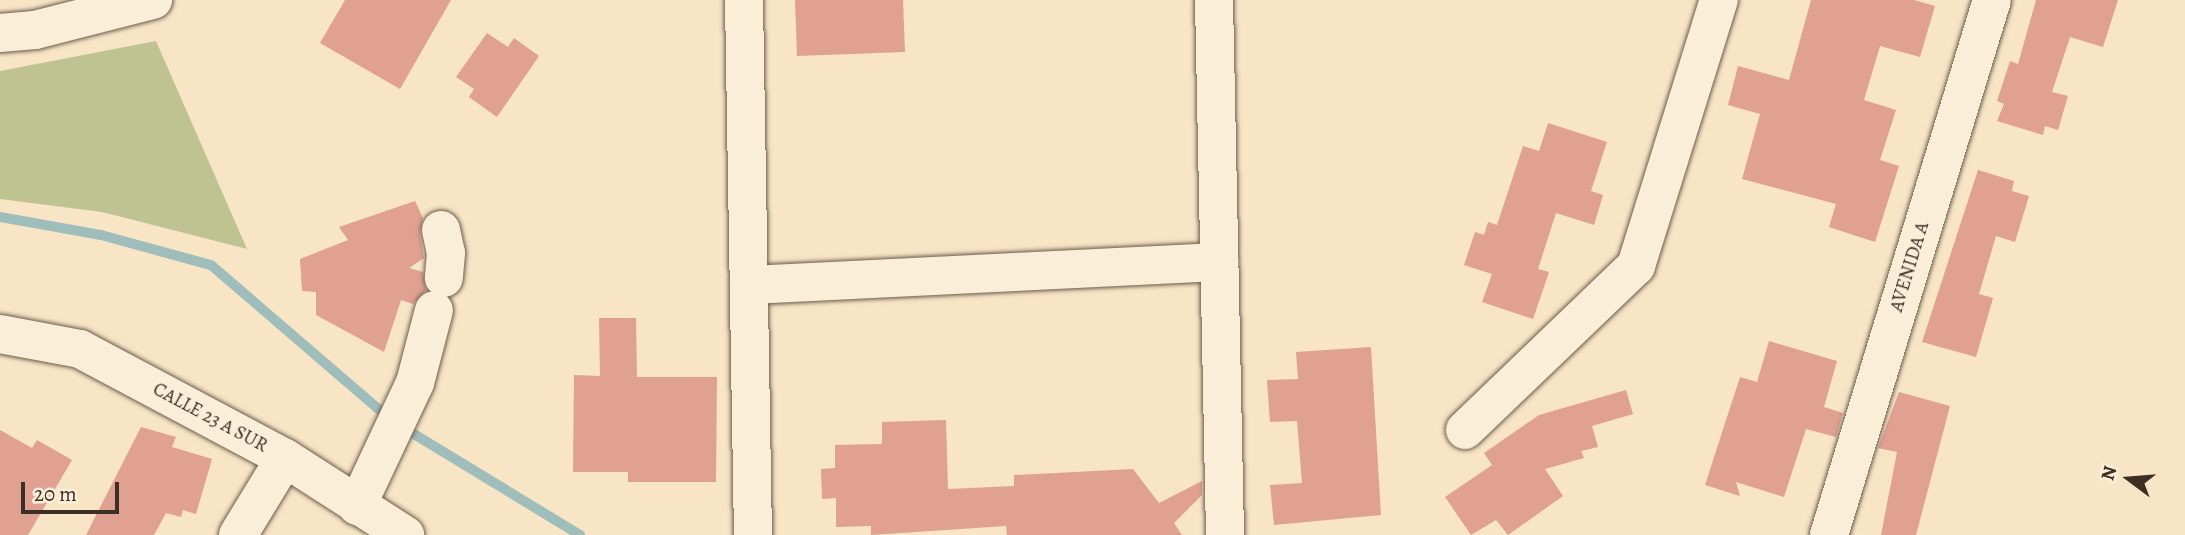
<!DOCTYPE html>
<html>
<head>
<meta charset="utf-8">
<style>
  body { margin:0 }
  #map { position:relative; width:2185px; height:535px; overflow:hidden; background:#f7e5c5; font-family:Alegreya,serif }
  div>[style] { position:absolute }
  .green>* { inset:0; background:#bfc392 }
  .stream>* { height:10px; margin:-5px; padding:0 5px; transform-origin:5px; border-radius:5px; background:#9fbdbb }
  .building>* { inset:0; background:#e0a092 }
  .roads { filter:drop-shadow(0 0 2px #6c5c4d) drop-shadow(0 0 2px #6c5c4d) }
  .minor>* { height:38px; margin:-19px; padding:0 19px; transform-origin:19px; border-radius:19px; background:#faeed9 }
  span { translate:-50% -50%; white-space:nowrap; text-align:center; line-height:1.15; -webkit-text-stroke:7px #faeed9; paint-order:stroke }
  .street-label { font-size:19px; color:#3e2f25 }
  .north { position:absolute; left:2094px; top:444px; width:70px; height:70px; -webkit-text-stroke:5px #faeed9; paint-order:stroke; rotate:286deg; font-size:19px; font-weight:700; line-height:28px; text-align:center; color:#3e2f25 }
  .north::after { content:''; display:block; margin:auto; width:24px; height:32px; background:#3e2f25; clip-path:polygon(50% 0,100% 100%,50% 72%,0 100%) }
  .scale { position:absolute; left:21px; top:482px; width:98px; height:32px; box-sizing:border-box; border:4px solid #3e2f25; border-top:0; padding-left:9px; font-size:21px; line-height:24px; white-space:nowrap; color:#3e2f25; -webkit-text-stroke:5px #faeed9; paint-order:stroke }
</style>
</head>
<body>
<div id="map">
  <div class="green">
    <i style="clip-path:polygon(156px 41px,247px 249px,102px 212px,0 199px,0 71px)"></i>
  </div>
  <div class="stream">
    <i style="left:0;top:217px;width:103px;rotate:10.1deg"></i>
    <i style="left:101px;top:235px;width:114px;rotate:15.3deg"></i>
    <i style="left:211px;top:265px;width:235px;rotate:40.7deg"></i>
    <i style="left:404px;top:428px;width:206px;rotate:31.3deg"></i>
  </div>
  <div class="building">
    <i style="clip-path:polygon(345px 0,451px 0,400px 89px,320px 43px)"></i>
    <i style="clip-path:polygon(795px 0,903px 0,905px 52px,797px 56px)"></i>
    <i style="clip-path:polygon(1811px 0,1914px 0,1935px 6px,1920px 57px,1880px 46px,1864px 100px,1896px 110px,1880px 160px,1899px 166px,1875px 242px,1829px 227px,1836px 204px,1742px 179px,1760px 114px,1728px 105px,1738px 66px,1789px 80px)"></i>
    <i style="clip-path:polygon(2036px 0,2118px 0,2103px 47px,2070px 37px,2052px 92px,2068px 96px,2058px 130px,2045px 126px,2043px 135px,1997px 121px,2004px 104px,1997px 101px,2010px 61px,2018px 64px)"></i>
    <i style="clip-path:polygon(487px 33px,508px 47px,514px 38px,539px 56px,497px 117px,469px 97px,474px 89px,456px 77px)"></i>
    <i style="clip-path:polygon(1548px 123px,1607px 142px,1591px 191px,1603px 195px,1594px 225px,1556px 213px,1538px 269px,1549px 272px,1533px 319px,1482px 302px,1492px 274px,1464px 265px,1475px 232px,1484px 235px,1488px 222px,1497px 225px,1523px 146px,1539px 151px)"></i>
    <i style="clip-path:polygon(1978px 170px,2014px 181px,2012px 191px,2029px 196px,2015px 242px,1996px 236px,1979px 294px,1993px 298px,1976px 357px,1922px 342px)"></i>
    <i style="clip-path:polygon(415px 201px,423px 218px,420px 234px,424px 258px,409px 268px,423px 272px,426px 290px,413px 304px,401px 300px,384px 352px,316px 315px,316px 292px,302px 291px,300px 259px,348px 240px,339px 227px)"></i>
    <i style="clip-path:polygon(599px 318px,636px 318px,637px 377px,717px 377px,716px 482px,628px 482px,628px 472px,573px 472px,574px 375px,600px 376px)"></i>
    <i style="clip-path:polygon(1769px 341px,1837px 361px,1824px 407px,1843px 413px,1836px 437px,1806px 429px,1784px 497px,1736px 482px,1740px 496px,1705px 485px,1740px 377px,1757px 382px)"></i>
    <i style="clip-path:polygon(1371px 347px,1381px 515px,1274px 525px,1270px 485px,1302px 483px,1297px 421px,1270px 422px,1267px 380px,1298px 379px,1296px 352px)"></i>
    <i style="clip-path:polygon(1626px 390px,1633px 414px,1592px 426px,1598px 447px,1581px 451px,1584px 458px,1545px 469px,1563px 496px,1508px 535px,1496px 520px,1471px 535px,1445px 497px,1492px 465px,1484px 453px,1539px 415px)"></i>
    <i style="clip-path:polygon(1899px 392px,1950px 406px,1916px 535px,1881px 535px,1897px 452px,1878px 448px)"></i>
    <i style="clip-path:polygon(946px 420px,948px 489px,1014px 486px,1014px 475px,1133px 469px,1159px 503px,1202px 481px,1202px 495px,1174px 523px,1182px 535px,1007px 535px,1006px 526px,871px 535px,871px 526px,836px 527px,836px 498px,822px 499px,821px 469px,835px 468px,835px 445px,882px 444px,882px 422px)"></i>
    <i style="clip-path:polygon(141px 427px,176px 437px,172px 447px,212px 459px,196px 514px,183px 510px,181px 517px,166px 513px,154px 535px,86px 535px)"></i>
    <i style="clip-path:polygon(0 430px,32px 448px,37px 440px,72px 460px,28px 535px,0 535px)"></i>
  </div>
  <div class="roads">
    <div class="minor">
      <i style="left:744px;top:0;width:535px;rotate:89.04deg"></i>
      <i style="left:1214px;top:0;width:535px;rotate:88.82deg"></i>
      <i style="left:0;top:33px;width:35px;rotate:-5deg"></i>
      <i style="left:35px;top:30px;width:122px;rotate:-14.3deg"></i>
      <i style="left:441px;top:230px;width:24px;rotate:78deg"></i>
      <i style="left:446px;top:253px;width:25px;rotate:95deg"></i>
      <i style="left:749px;top:285px;width:471px;rotate:-2.8deg"></i>
      <i style="left:0;top:334px;width:81px;rotate:10.6deg"></i>
      <i style="left:80px;top:349px;width:232px;rotate:28deg"></i>
      <i style="left:285px;top:458px;width:143px;rotate:32.7deg"></i>
      <i style="left:1465px;top:430px;width:237px;rotate:-43.8deg"></i>
      <i style="left:1636px;top:266px;width:279px;rotate:-72.7deg"></i>
      <i style="left:357px;top:506px;width:136px;rotate:-64.8deg"></i>
      <i style="left:415px;top:383px;width:75px;rotate:-75.4deg"></i>
      <i style="left:238px;top:535px;width:90px;rotate:-58.6deg"></i>
      <i style="left:1829px;top:535px;width:559px;rotate:-73.06deg"></i>
    </div>
  </div>
  <div class="street-label">
    <span style="left:1910px;top:267px;rotate:-73deg">AVENIDA A</span>
    <span style="left:210px;top:418px;rotate:28deg">CALLE 23 A SUR</span>
  </div>
  <div class="north">N</div>
  <div class="scale">20 m</div>
</div>
</body>
</html>
